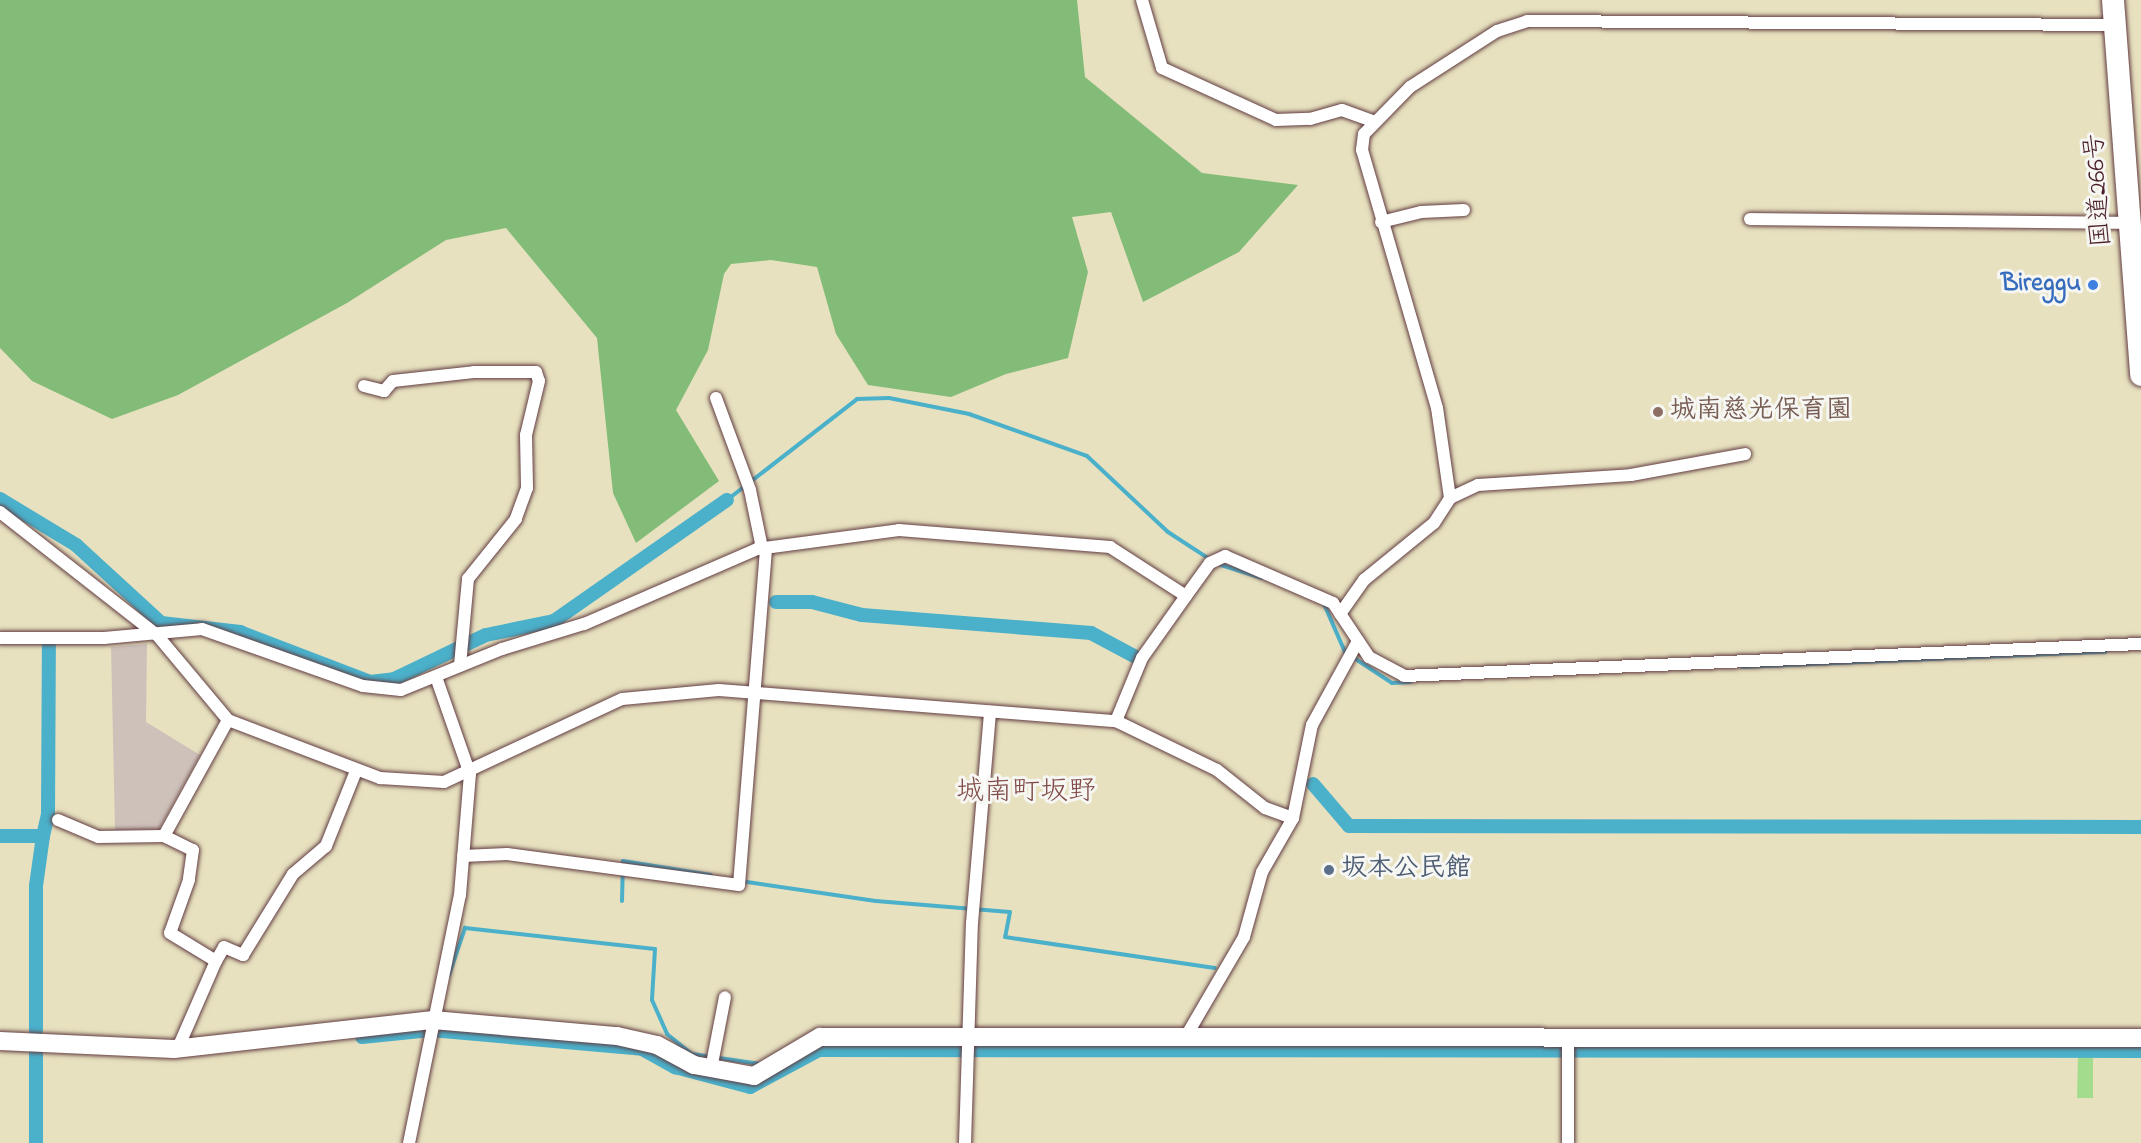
<!DOCTYPE html>
<html>
<head>
<meta charset="utf-8">
<style>
  body { margin:0 }
  #map { position:relative; width:2141px; height:1143px; overflow:hidden; background:#e7e1bf; font-family:"Indie Flower","Klee One",sans-serif }
  div>[style] { position:absolute }
  .industrial>* { inset:0; background:#cec1ba }
  .green>* { inset:0; background:#a4dc8d }
  .forest>* { inset:0; background:#83bc78 }
  .stream>* { height:4px; margin:-2px; padding:0 2px; transform-origin:2px; border-radius:2px; background:#4bb0ca }
  .canal>* { height:14px; margin:-7px; padding:0 7px; transform-origin:7px; border-radius:7px; background:#4bb0ca }
  .roads { filter:drop-shadow(0 0 2px #623c41) drop-shadow(0 0 2px #623c41) }
  .street>* { height:12px; margin:-6px; padding:0 6px; transform-origin:6px; border-radius:6px; background:#fff }
  .secondary>* { height:18px; margin:-9px; padding:0 9px; transform-origin:9px; border-radius:9px; background:#fff }
  .highway>* { height:22px; margin:-11px; padding:0 11px; transform-origin:11px; border-radius:11px; background:#fff }
  .dots>* { width:16px; height:16px; translate:-50% -50%; box-sizing:border-box; border:3px solid #f6f6f2; border-radius:50% }
  span { translate:-50% -50%; white-space:nowrap; text-align:center; line-height:1.15; -webkit-text-stroke:6px #f6f6f2; paint-order:stroke }
  .street-label { font-size:26px; color:#4a1f2b }
  .shop-label { font-size:26px; color:#366cbe; font-weight:700 }
  .right { translate:-100% -50%; text-align:right }
  .education-label { font-size:26px; color:#785e54; font-weight:700 }
  .left { translate:0 -50%; text-align:left }
  .service-label { font-size:26px; color:#4e5e75; font-weight:700 }
  .quarter-label { font-size:28px; color:#824c49 }
</style>
</head>
<body>
<div id="map">
  <div class="industrial">
    <i style="clip-path:polygon(147px 644px,146px 722px,200px 755px,159px 829px,115px 830px,111px 647px)"></i>
  </div>
  <div class="green">
    <i style="clip-path:polygon(2078px 1054px,2093px 1054px,2093px 1098px,2077px 1098px)"></i>
  </div>
  <div class="forest">
    <i style="clip-path:polygon(0 0,1077px 0,1085px 77px,1202px 173px,1298px 185px,1239px 252px,1143px 302px,1111px 212px,1072px 217px,1088px 272px,1068px 358px,1006px 374px,951px 397px,868px 385px,836px 334px,817px 267px,771px 260px,731px 264px,724px 274px,708px 350px,676px 410px,719px 481px,636px 543px,613px 493px,597px 338px,506px 228px,446px 240px,347px 303px,178px 395px,112px 419px,32px 381px,0 348px)"></i>
  </div>
  <div class="stream">
    <i style="left:727px;top:500px;width:165px;rotate:-37.8deg"></i>
    <i style="left:857px;top:399px;width:32px;rotate:-2deg"></i>
    <i style="left:889px;top:398px;width:82px;rotate:11.3deg"></i>
    <i style="left:969px;top:414px;width:125px;rotate:19.6deg"></i>
    <i style="left:1087px;top:456px;width:111px;rotate:43.2deg"></i>
    <i style="left:1168px;top:532px;width:51px;rotate:33.1deg"></i>
    <i style="left:1218px;top:564px;width:46px;rotate:17.7deg"></i>
    <i style="left:1324px;top:604px;width:52px;rotate:66.4deg"></i>
    <i style="left:1345px;top:652px;width:56px;rotate:33.4deg"></i>
    <i style="left:1392px;top:683px;width:18px;rotate:-3deg"></i>
    <i style="left:1742px;top:667px;width:364px;rotate:-2.4deg"></i>
    <i style="left:747px;top:882px;width:130px;rotate:8.4deg"></i>
    <i style="left:876px;top:901px;width:134px;rotate:4.7deg"></i>
    <i style="left:1010px;top:912px;width:25px;rotate:101deg"></i>
    <i style="left:1005px;top:937px;width:212px;rotate:8.4deg"></i>
    <i style="left:622px;top:901px;width:40px;rotate:-88.6deg"></i>
    <i style="left:623px;top:861px;width:89px;rotate:9deg"></i>
    <i style="left:449px;top:975px;width:50px;rotate:-71.2deg"></i>
    <i style="left:465px;top:928px;width:191px;rotate:6.3deg"></i>
    <i style="left:655px;top:949px;width:51px;rotate:93.4deg"></i>
    <i style="left:652px;top:1000px;width:37px;rotate:66deg"></i>
    <i style="left:667px;top:1034px;width:32px;rotate:39deg"></i>
    <i style="left:692px;top:1054px;width:69px;rotate:8.4deg"></i>
  </div>
  <div class="canal">
    <i style="left:0;top:499px;width:89px;rotate:31.2deg"></i>
    <i style="left:76px;top:545px;width:115px;rotate:42.5deg"></i>
    <i style="left:161px;top:623px;width:80px;rotate:6.5deg"></i>
    <i style="left:240px;top:632px;width:139px;rotate:21deg"></i>
    <i style="left:370px;top:682px;width:24px;rotate:-7deg"></i>
    <i style="left:394px;top:679px;width:102px;rotate:-25.6deg"></i>
    <i style="left:486px;top:635px;width:69px;rotate:-11.6deg"></i>
    <i style="left:554px;top:621px;width:211px;rotate:-35deg"></i>
    <i style="left:776px;top:602px;width:36px"></i>
    <i style="left:812px;top:602px;width:52px;rotate:14.6deg"></i>
    <i style="left:862px;top:615px;width:230px;rotate:4.5deg"></i>
    <i style="left:1091px;top:633px;width:49px;rotate:28.1deg"></i>
    <i style="left:1313px;top:784px;width:55px;rotate:49.4deg"></i>
    <i style="left:1349px;top:826px;width:792px;rotate:0.07deg"></i>
    <i style="left:0;top:836px;width:43px"></i>
    <i style="left:43px;top:836px;width:50px;rotate:98deg"></i>
    <i style="left:36px;top:886px;width:144px;rotate:90deg"></i>
    <i style="left:43px;top:836px;width:22px;rotate:-77deg"></i>
    <i style="left:48px;top:815px;width:170px;rotate:-89.7deg"></i>
    <i style="left:362px;top:1037px;width:69px;rotate:-5.8deg"></i>
    <i style="left:431px;top:1030px;width:212px;rotate:5.1deg"></i>
    <i style="left:642px;top:1049px;width:38px;rotate:29deg"></i>
    <i style="left:675px;top:1067px;width:78px;rotate:14.9deg"></i>
    <i style="left:750px;top:1087px;width:78px;rotate:-28.2deg"></i>
    <i style="left:819px;top:1050px;width:1322px;rotate:0.04deg"></i>
    <i style="left:36px;top:1050px;width:93px;rotate:90deg"></i>
  </div>
  <div class="roads">
    <div class="street">
      <i style="left:1142px;top:0;width:71px;rotate:73.6deg"></i>
      <i style="left:1162px;top:68px;width:125px;rotate:24.5deg"></i>
      <i style="left:1276px;top:120px;width:34px;rotate:-2deg"></i>
      <i style="left:1310px;top:119px;width:33px;rotate:-16deg"></i>
      <i style="left:1342px;top:110px;width:35px;rotate:20deg"></i>
      <i style="left:1750px;top:219px;width:382px;rotate:0.6deg"></i>
      <i style="left:1381px;top:222px;width:41px;rotate:-14deg"></i>
      <i style="left:1421px;top:212px;width:43px;rotate:-2.7deg"></i>
      <i style="left:364px;top:386px;width:21px;rotate:14deg"></i>
      <i style="left:384px;top:391px;width:13px;rotate:-48deg"></i>
      <i style="left:393px;top:381px;width:81px;rotate:-6.3deg"></i>
      <i style="left:474px;top:372px;width:62px"></i>
      <i style="left:536px;top:372px;width:9px;rotate:72deg"></i>
      <i style="left:539px;top:381px;width:56px;rotate:103.5deg"></i>
      <i style="left:526px;top:435px;width:53px;rotate:88.9deg"></i>
      <i style="left:527px;top:488px;width:33px;rotate:110deg"></i>
      <i style="left:516px;top:519px;width:77px;rotate:128.7deg"></i>
      <i style="left:468px;top:579px;width:87px;rotate:95.3deg"></i>
      <i style="left:716px;top:398px;width:98px;rotate:69.7deg"></i>
      <i style="left:750px;top:490px;width:59px;rotate:78.3deg"></i>
      <i style="left:1450px;top:498px;width:91px;rotate:-98.2deg"></i>
      <i style="left:1437px;top:408px;width:269px;rotate:-106.2deg"></i>
      <i style="left:1362px;top:150px;width:16px;rotate:-83deg"></i>
      <i style="left:1364px;top:134px;width:66px;rotate:-45.6deg"></i>
      <i style="left:1410px;top:87px;width:103px;rotate:-32.8deg"></i>
      <i style="left:1497px;top:31px;width:32px;rotate:-18deg"></i>
      <i style="left:1527px;top:21px;width:588px;rotate:0.39deg"></i>
      <i style="left:0;top:512px;width:199px;rotate:38.1deg"></i>
      <i style="left:157px;top:635px;width:111px;rotate:50.1deg"></i>
      <i style="left:228px;top:720px;width:163px;rotate:20.9deg"></i>
      <i style="left:380px;top:778px;width:64px;rotate:3.6deg"></i>
      <i style="left:444px;top:782px;width:196px;rotate:-25deg"></i>
      <i style="left:622px;top:699px;width:97px;rotate:-5.3deg"></i>
      <i style="left:719px;top:690px;width:398px;rotate:4.5deg"></i>
      <i style="left:1116px;top:721px;width:112px;rotate:25.9deg"></i>
      <i style="left:1217px;top:770px;width:61px;rotate:38.4deg"></i>
      <i style="left:1265px;top:808px;width:30px;rotate:20deg"></i>
      <i style="left:1340px;top:614px;width:42px;rotate:-54.8deg"></i>
      <i style="left:1364px;top:580px;width:90px;rotate:-39.2deg"></i>
      <i style="left:1434px;top:523px;width:30px;rotate:-57deg"></i>
      <i style="left:1450px;top:498px;width:31px;rotate:-25deg"></i>
      <i style="left:1478px;top:485px;width:153px;rotate:-3.7deg"></i>
      <i style="left:1631px;top:475px;width:116px;rotate:-10.4deg"></i>
      <i style="left:0;top:638px;width:104px"></i>
      <i style="left:104px;top:638px;width:98px;rotate:-5.2deg"></i>
      <i style="left:202px;top:629px;width:171px;rotate:19.5deg"></i>
      <i style="left:363px;top:686px;width:38px;rotate:6deg"></i>
      <i style="left:401px;top:690px;width:109px;rotate:-22.1deg"></i>
      <i style="left:502px;top:649px;width:86px;rotate:-17deg"></i>
      <i style="left:584px;top:624px;width:189px;rotate:-23.4deg"></i>
      <i style="left:757px;top:549px;width:143px;rotate:-7.6deg"></i>
      <i style="left:899px;top:530px;width:212px;rotate:4.6deg"></i>
      <i style="left:1110px;top:547px;width:90px;rotate:32.8deg"></i>
      <i style="left:1186px;top:596px;width:41px;rotate:-54deg"></i>
      <i style="left:1210px;top:563px;width:17px;rotate:-25deg"></i>
      <i style="left:1225px;top:556px;width:118px;rotate:23.5deg"></i>
      <i style="left:1333px;top:603px;width:65px;rotate:56.3deg"></i>
      <i style="left:1369px;top:657px;width:40px;rotate:28deg"></i>
      <i style="left:1404px;top:676px;width:738px;rotate:-2.49deg"></i>
      <i style="left:1116px;top:721px;width:68px;rotate:-67.6deg"></i>
      <i style="left:1142px;top:658px;width:76px;rotate:-54.6deg"></i>
      <i style="left:58px;top:820px;width:43px;rotate:23deg"></i>
      <i style="left:98px;top:837px;width:66px;rotate:-0.9deg"></i>
      <i style="left:164px;top:836px;width:32px;rotate:26deg"></i>
      <i style="left:193px;top:850px;width:30px;rotate:98deg"></i>
      <i style="left:189px;top:880px;width:56px;rotate:109.7deg"></i>
      <i style="left:170px;top:933px;width:54px;rotate:31.3deg"></i>
      <i style="left:216px;top:961px;width:16px;rotate:-60deg"></i>
      <i style="left:224px;top:947px;width:21px;rotate:23deg"></i>
      <i style="left:243px;top:955px;width:95px;rotate:-58.3deg"></i>
      <i style="left:293px;top:874px;width:43px;rotate:-40.3deg"></i>
      <i style="left:326px;top:846px;width:81px;rotate:-68.2deg"></i>
      <i style="left:164px;top:836px;width:132px;rotate:-61.1deg"></i>
      <i style="left:463px;top:856px;width:44px;rotate:-2.6deg"></i>
      <i style="left:507px;top:854px;width:234px;rotate:7.6deg"></i>
      <i style="left:739px;top:885px;width:338px;rotate:-85.4deg"></i>
      <i style="left:1185px;top:1038px;width:117px;rotate:-59.7deg"></i>
      <i style="left:1244px;top:937px;width:67px;rotate:-74.5deg"></i>
      <i style="left:1262px;top:872px;width:62px;rotate:-60.1deg"></i>
      <i style="left:1293px;top:818px;width:95px;rotate:-78.5deg"></i>
      <i style="left:1312px;top:725px;width:96px;rotate:-61.3deg"></i>
      <i style="left:1568px;top:1040px;width:103px;rotate:90deg"></i>
      <i style="left:178px;top:1048px;width:95px;rotate:-66.4deg"></i>
      <i style="left:711px;top:1069px;width:73px;rotate:-79deg"></i>
      <i style="left:409px;top:1143px;width:253px;rotate:-78.4deg"></i>
      <i style="left:460px;top:895px;width:121px;rotate:-85.3deg"></i>
      <i style="left:470px;top:774px;width:103px;rotate:-109.3deg"></i>
      <i style="left:965px;top:1143px;width:220px;rotate:-88.2deg"></i>
      <i style="left:972px;top:923px;width:212px;rotate:-85.1deg"></i>
    </div>
    <div class="secondary">
      <i style="left:0;top:1041px;width:174px;rotate:2.6deg"></i>
      <i style="left:174px;top:1049px;width:261px;rotate:-6.4deg"></i>
      <i style="left:433px;top:1020px;width:185px;rotate:5deg"></i>
      <i style="left:617px;top:1036px;width:41px;rotate:12.7deg"></i>
      <i style="left:657px;top:1045px;width:42px;rotate:28.4deg"></i>
      <i style="left:694px;top:1065px;width:61px;rotate:10.4deg"></i>
      <i style="left:754px;top:1076px;width:77px;rotate:-30.6deg"></i>
      <i style="left:820px;top:1037px;width:1321px;rotate:0.04deg"></i>
    </div>
    <div class="highway">
      <i style="left:2113px;top:0;width:376px;rotate:85.7deg"></i>
    </div>
  </div>
  <div class="dots">
    <i style="left:2093px;top:285px;background:#3f7fe0"></i>
    <i style="left:1658px;top:412px;background:#8d6e63"></i>
    <i style="left:1329px;top:870px;background:#5c6f8a"></i>
  </div>
  <div class="street-label">
    <span style="left:2100px;top:190px;rotate:-94deg">国道266号</span>
  </div>
  <div class="shop-label">
    <span class="right" style="left:2081px;top:285px">Bireggu</span>
  </div>
  <div class="education-label">
    <span class="left" style="left:1670px;top:412px">城南慈光保育園</span>
  </div>
  <div class="service-label">
    <span class="left" style="left:1341px;top:870px">坂本公民館</span>
  </div>
  <div class="quarter-label">
    <span style="left:1026px;top:793px">城南町坂野</span>
  </div>
</div>
</body>
</html>
